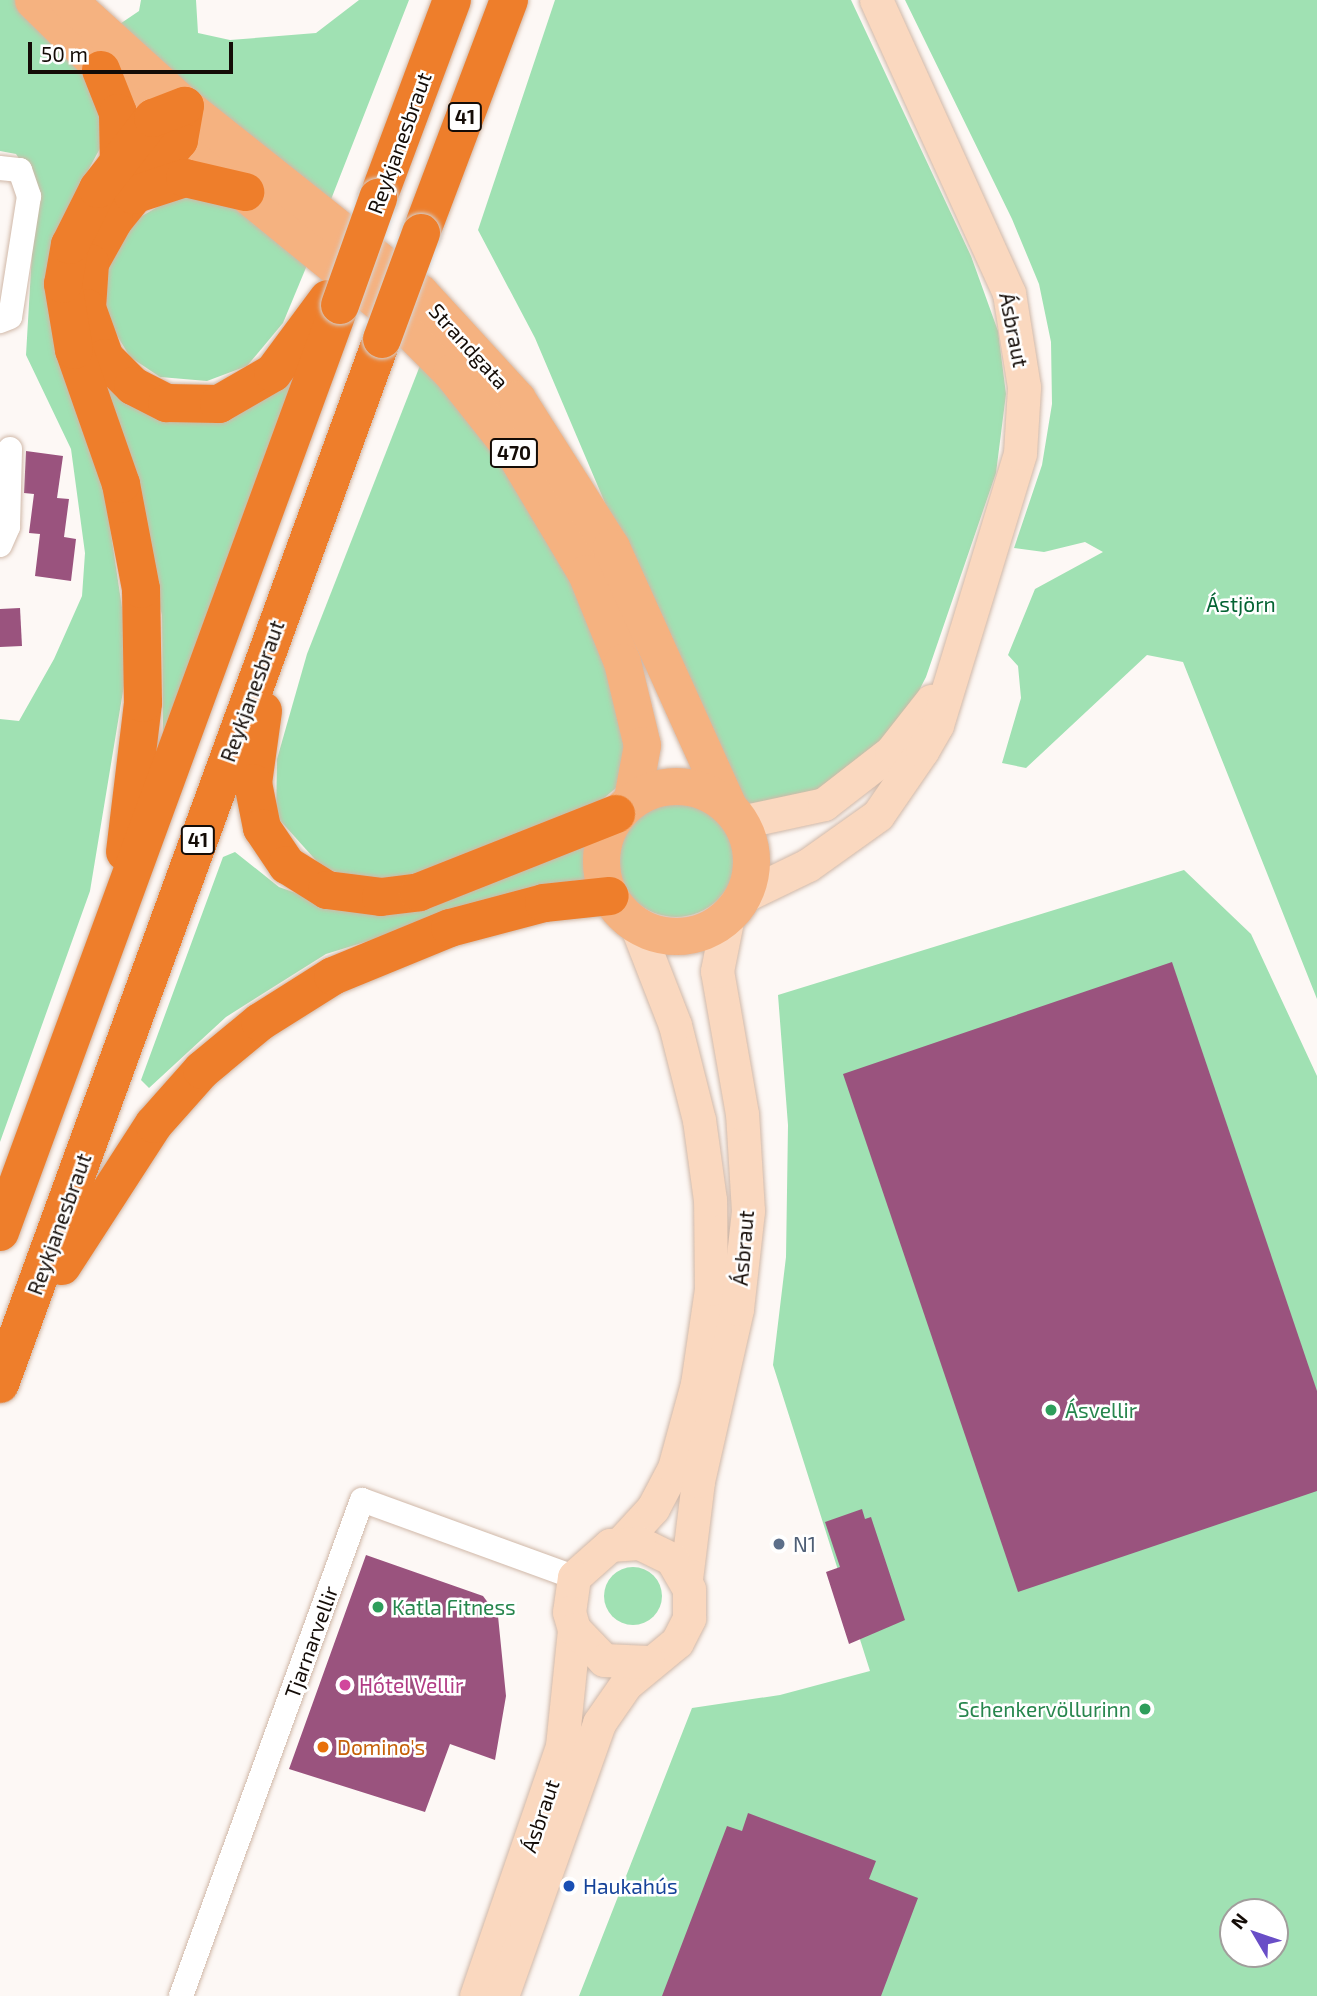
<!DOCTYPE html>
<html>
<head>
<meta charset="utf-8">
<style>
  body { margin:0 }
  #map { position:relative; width:1317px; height:1996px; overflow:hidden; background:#fdf8f5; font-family:"Exo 2",sans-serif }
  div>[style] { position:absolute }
  .green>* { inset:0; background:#a0e1b3 }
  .round { border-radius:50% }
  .building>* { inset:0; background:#9a537e }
  .roads { filter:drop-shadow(0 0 2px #d0b8a8) drop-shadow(0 0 2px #d0b8a8) }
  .street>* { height:24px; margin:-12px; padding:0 12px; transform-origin:12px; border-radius:12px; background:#fff }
  .secondary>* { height:33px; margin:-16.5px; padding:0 16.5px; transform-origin:16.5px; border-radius:16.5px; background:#fad8bf }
  .primary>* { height:37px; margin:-18.5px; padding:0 18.5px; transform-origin:18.5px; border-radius:18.5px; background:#f5b280 }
  .primary>.ring { margin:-18.5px; padding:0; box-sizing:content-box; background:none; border:37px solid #f5b280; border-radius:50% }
  .highway>* { height:38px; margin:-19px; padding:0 19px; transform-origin:19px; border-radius:19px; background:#ee7e2b }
  .bridges { filter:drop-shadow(0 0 2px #d5d3d2) drop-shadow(0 0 2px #d5d3d2) }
  .highway-bridge>* { height:38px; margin:-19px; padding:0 19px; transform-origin:19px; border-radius:19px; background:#ee7e2b }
  .dots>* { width:19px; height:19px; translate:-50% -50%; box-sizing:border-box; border:4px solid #fff; border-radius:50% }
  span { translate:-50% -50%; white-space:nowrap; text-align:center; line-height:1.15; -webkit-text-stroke:5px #fff; paint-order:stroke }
  .shield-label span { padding:2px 5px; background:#fff; border:2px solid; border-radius:5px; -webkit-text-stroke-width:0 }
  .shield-label { font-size:19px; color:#140c07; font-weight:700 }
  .street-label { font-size:21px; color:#140c07 }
  .park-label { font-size:21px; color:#046333 }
  .leisure-label { font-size:21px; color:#27864d }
  .left { translate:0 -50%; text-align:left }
  .right { translate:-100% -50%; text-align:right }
  .service-label { font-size:21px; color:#4e5e75 }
  .hotel-label { font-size:21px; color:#b23c85 }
  .food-label { font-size:21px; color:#c56008 }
  .transit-label { font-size:21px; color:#164399 }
  .north { position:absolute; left:1219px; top:1898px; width:70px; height:70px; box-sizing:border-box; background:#fff; border:2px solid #a19e9c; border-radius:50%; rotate:309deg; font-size:19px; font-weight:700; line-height:28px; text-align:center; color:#140c07 }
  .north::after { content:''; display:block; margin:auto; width:24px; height:32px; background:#694ec7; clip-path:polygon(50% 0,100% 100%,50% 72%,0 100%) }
  .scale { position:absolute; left:28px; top:42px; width:205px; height:32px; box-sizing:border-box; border:4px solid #140c07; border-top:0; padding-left:9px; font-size:21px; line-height:24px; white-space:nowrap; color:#140c07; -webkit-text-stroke:5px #fff; paint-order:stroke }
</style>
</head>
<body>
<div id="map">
  <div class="green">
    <i style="clip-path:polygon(0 0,18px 0,101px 94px,104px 141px,77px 191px,101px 466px,129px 655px,90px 891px,0 1142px,0 719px,19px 721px,54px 659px,82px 596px,85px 553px,71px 449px,26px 355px,36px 184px,16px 154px,0 151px)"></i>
    <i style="clip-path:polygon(141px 0,196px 0,198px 33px,230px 40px,316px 33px,359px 0,409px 0,330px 202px,111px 30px,139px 11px)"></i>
    <i style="clip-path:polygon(555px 0,851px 0,971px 256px,998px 331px,1006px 394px,996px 473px,926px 677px,906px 716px,857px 771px,801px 806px,762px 811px,740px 804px,726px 788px,535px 338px,478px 230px)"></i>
    <i style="clip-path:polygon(905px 0,1317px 0,1317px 999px,1183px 662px,1147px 655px,1026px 768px,1002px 763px,1021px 698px,1018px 666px,1008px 655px,1035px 589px,1103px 552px,1085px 542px,1044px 552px,1014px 548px,1042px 465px,1052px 404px,1051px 342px,1039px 284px,1012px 219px)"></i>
    <i style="clip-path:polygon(178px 195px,246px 209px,310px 258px,283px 323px,247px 366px,207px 381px,160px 377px,130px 357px,107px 319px,105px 273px,130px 223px)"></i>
    <i style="clip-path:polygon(304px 363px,163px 732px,162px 615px,113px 420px,93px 372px,144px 406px)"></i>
    <i style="clip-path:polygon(421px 363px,500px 459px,570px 577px,614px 680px,628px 752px,616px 788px,597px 804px,435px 868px,393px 880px,356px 880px,321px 866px,276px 816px,277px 759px,307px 654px)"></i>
    <i class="round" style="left:617px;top:799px;width:118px;height:118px"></i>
    <i style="clip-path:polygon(586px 842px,588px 879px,557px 883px,326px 954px,226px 1017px,149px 1088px,141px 1080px,223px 857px,235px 852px,279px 887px,324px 903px)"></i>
    <i style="clip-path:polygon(evenodd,1184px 870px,1251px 934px,1317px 1076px,1317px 1996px,579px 1996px,692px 1708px,780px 1695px,870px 1671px,773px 1365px,786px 1257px,788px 1125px,778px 995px,1184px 870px,1233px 1912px,1275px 1912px,1275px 1954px,1233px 1954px,1233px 1912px)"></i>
    <i class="round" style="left:604px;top:1567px;width:58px;height:58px"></i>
  </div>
  <div class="building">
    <i style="clip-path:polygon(26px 451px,63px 456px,57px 498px,69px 499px,64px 537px,76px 539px,71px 581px,35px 576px,40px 534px,29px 533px,34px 494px,24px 493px)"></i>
    <i style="clip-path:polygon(20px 608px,22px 646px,0 647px,0 609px)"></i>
    <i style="clip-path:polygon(1172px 962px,1317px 1391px,1317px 1491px,1018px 1592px,843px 1074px)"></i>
    <i style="clip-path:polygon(862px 1509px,865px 1519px,871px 1517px,905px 1620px,849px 1644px,826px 1572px,840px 1567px,825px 1522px)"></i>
    <i style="clip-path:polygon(366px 1555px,483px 1596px,498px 1616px,506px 1696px,495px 1760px,450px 1744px,425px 1812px,289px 1769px)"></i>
    <i style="clip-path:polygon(748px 1813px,876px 1861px,869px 1879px,918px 1898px,881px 1996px,662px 1996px,727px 1826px,742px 1831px)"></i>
  </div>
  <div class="roads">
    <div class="street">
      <i style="left:0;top:168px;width:20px;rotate:6deg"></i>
      <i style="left:20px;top:170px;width:28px;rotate:71deg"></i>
      <i style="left:29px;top:196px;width:122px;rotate:98.9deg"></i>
      <i style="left:10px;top:317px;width:11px;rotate:158deg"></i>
      <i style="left:0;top:545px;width:20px;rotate:-66deg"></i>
      <i style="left:8px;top:527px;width:78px;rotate:-88.5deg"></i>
      <i style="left:181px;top:1996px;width:528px;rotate:-69.95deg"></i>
      <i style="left:362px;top:1500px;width:226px;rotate:20deg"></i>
    </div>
    <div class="secondary">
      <i style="left:741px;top:822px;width:85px;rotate:-12.2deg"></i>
      <i style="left:824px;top:804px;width:85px;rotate:-37.8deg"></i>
      <i style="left:891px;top:752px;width:65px;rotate:-51.9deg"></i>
      <i style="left:742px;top:897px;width:73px;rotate:-25.9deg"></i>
      <i style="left:808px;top:865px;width:86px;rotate:-35.5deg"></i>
      <i style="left:878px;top:815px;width:78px;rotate:-55.5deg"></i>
      <i style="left:922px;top:751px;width:30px;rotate:-60deg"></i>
      <i style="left:937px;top:725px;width:284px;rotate:-73deg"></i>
      <i style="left:1020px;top:453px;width:66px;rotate:-86.5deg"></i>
      <i style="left:1024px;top:387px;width:95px;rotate:-99.1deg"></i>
      <i style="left:1009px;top:293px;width:322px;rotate:-114.4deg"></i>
      <i style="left:621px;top:1543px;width:47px;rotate:-47.6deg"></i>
      <i style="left:653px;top:1508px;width:45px;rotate:-62.3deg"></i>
      <i style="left:674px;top:1468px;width:87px;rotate:-74.7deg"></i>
      <i style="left:697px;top:1384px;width:96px;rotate:-81.6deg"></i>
      <i style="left:711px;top:1289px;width:89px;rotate:-90.6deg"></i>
      <i style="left:710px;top:1200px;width:81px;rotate:-97.8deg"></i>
      <i style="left:699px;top:1120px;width:98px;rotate:-104.2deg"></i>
      <i style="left:675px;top:1025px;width:107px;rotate:-111.3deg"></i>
      <i style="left:686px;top:1579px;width:99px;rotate:-83deg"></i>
      <i style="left:698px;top:1481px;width:176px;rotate:-77.2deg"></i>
      <i style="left:737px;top:1309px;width:99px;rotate:-83.6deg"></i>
      <i style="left:748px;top:1211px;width:97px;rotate:-93.5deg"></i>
      <i style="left:742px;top:1114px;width:145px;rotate:-99.9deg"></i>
      <i style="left:717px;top:971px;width:56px;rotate:-78.7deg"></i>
      <i style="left:476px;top:1996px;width:264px;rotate:-71deg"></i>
      <i style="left:562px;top:1746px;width:118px;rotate:-84.1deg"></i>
      <i style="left:502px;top:1996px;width:290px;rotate:-70.4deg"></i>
      <i style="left:599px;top:1723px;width:47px;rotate:-55.3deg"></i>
      <i style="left:626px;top:1684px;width:66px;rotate:-39.5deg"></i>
      <i style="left:677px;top:1642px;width:27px;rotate:-63deg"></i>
      <i style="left:689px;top:1618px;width:29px;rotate:-90deg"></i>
      <i style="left:689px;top:1589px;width:34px;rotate:-120deg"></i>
      <i style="left:672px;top:1559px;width:37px;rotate:-154deg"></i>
      <i style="left:639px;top:1543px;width:29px;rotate:176deg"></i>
      <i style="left:610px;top:1545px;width:48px;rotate:138.4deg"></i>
      <i style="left:574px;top:1577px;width:35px;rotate:98deg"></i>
      <i style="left:569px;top:1612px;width:18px;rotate:74deg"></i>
      <i style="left:574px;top:1629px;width:43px;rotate:45.9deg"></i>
      <i style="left:604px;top:1660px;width:44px;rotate:2.6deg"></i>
    </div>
    <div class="primary">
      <i style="left:33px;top:0;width:168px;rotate:44.5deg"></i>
      <i style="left:153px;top:118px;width:307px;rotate:39.2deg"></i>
      <i style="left:391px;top:312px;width:85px;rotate:45deg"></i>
      <i style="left:451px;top:372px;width:98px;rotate:51.6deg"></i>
      <i style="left:512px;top:449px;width:144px;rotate:59.2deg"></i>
      <i style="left:586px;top:573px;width:96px;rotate:68deg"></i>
      <i style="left:622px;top:662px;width:85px;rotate:76.5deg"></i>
      <i style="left:642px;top:745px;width:55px;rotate:100.5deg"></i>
      <i style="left:68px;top:0;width:158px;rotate:42.2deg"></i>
      <i style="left:185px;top:106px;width:300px;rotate:38.5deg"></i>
      <i style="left:420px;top:293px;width:144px;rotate:47.5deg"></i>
      <i style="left:517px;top:399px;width:175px;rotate:57.6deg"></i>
      <i style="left:611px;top:547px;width:284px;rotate:65.7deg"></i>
      <i class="ring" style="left:601px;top:786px;width:113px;height:113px"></i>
    </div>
    <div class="highway">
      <i style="left:101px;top:70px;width:46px;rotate:68.4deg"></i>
      <i style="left:118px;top:113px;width:50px;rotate:88.9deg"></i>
      <i style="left:185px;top:106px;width:35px;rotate:100deg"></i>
      <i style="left:179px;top:140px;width:103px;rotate:129.1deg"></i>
      <i style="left:114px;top:220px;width:49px;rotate:119.2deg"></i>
      <i style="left:90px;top:263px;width:45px;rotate:93.8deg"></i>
      <i style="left:87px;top:308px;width:53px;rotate:70.2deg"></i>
      <i style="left:105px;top:358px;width:40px;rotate:45deg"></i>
      <i style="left:133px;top:386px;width:38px;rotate:27deg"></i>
      <i style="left:167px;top:403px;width:52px;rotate:1.1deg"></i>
      <i style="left:219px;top:404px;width:62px;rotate:-29.9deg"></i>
      <i style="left:273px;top:373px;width:92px;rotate:-53.4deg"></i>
      <i style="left:133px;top:195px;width:55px;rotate:-18.1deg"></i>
      <i style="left:185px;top:178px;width:62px;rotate:13.1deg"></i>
      <i style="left:378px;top:198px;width:211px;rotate:-69.5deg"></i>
      <i style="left:421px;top:233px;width:249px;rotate:-69.3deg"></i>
      <i style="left:263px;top:711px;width:73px;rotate:97.9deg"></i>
      <i style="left:253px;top:783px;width:46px;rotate:78.7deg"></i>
      <i style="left:262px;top:828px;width:45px;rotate:56deg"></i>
      <i style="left:287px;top:865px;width:47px;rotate:32deg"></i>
      <i style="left:327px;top:890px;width:54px;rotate:7.4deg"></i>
      <i style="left:381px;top:897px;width:38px;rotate:-7deg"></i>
      <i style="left:419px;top:892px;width:212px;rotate:-21.6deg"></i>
      <i style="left:125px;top:852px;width:150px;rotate:-83.1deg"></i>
      <i style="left:143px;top:703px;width:114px;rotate:-91deg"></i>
      <i style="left:141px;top:589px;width:107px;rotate:-100.8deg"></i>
      <i style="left:121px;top:484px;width:142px;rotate:-109.3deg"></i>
      <i style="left:74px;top:350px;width:67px;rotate:-99.5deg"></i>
      <i style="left:63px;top:284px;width:40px;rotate:-80deg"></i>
      <i style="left:70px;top:245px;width:63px;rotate:-63.4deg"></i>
      <i style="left:98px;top:189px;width:90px;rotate:-52.2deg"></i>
      <i style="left:153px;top:118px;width:34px;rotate:-21deg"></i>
      <i style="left:0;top:1232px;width:987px;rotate:-69.86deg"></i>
      <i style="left:62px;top:1266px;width:169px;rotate:-57.1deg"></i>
      <i style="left:154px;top:1124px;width:72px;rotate:-48.4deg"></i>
      <i style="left:202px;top:1070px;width:75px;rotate:-39.6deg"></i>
      <i style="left:260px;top:1022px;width:86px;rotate:-32.2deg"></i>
      <i style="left:333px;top:976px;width:126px;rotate:-22.3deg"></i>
      <i style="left:450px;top:928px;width:97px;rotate:-14.9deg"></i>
      <i style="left:544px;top:903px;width:66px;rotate:-6.1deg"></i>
      <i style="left:0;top:1384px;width:1113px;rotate:-69.92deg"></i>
    </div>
  </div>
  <div class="bridges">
    <div class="highway-bridge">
      <i style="left:340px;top:305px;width:114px;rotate:-70.4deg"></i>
      <i style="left:382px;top:339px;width:113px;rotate:-69.8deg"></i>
    </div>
  </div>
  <div class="dots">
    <i style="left:1051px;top:1410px;background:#2e9e5b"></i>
    <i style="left:779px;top:1544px;background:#5c6f8a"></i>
    <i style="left:378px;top:1607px;background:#2e9e5b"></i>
    <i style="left:345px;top:1685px;background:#d1479c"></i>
    <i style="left:1145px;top:1709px;background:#2e9e5b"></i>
    <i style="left:323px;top:1747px;background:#e8710a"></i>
    <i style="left:569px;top:1886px;background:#1a4fb4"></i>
  </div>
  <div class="shield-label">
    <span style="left:465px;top:117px">41</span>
    <span style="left:514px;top:453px">470</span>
    <span style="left:198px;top:840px">41</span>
  </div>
  <div class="street-label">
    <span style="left:399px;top:143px;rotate:-70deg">Reykjanesbraut</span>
    <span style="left:1014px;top:330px;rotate:79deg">Ásbraut</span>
    <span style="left:469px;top:346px;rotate:48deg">Strandgata</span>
    <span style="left:252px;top:691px;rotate:-70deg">Reykjanesbraut</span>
    <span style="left:59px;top:1224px;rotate:-70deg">Reykjanesbraut</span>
    <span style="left:743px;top:1248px;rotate:-85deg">Ásbraut</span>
    <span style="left:311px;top:1642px;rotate:-70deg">Tjarnarvellir</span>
    <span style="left:540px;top:1816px;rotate:-71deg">Ásbraut</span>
  </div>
  <div class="park-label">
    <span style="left:1241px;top:604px">Ástjörn</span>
  </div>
  <div class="leisure-label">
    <span class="left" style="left:1065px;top:1410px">Ásvellir</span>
    <span class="left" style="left:392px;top:1607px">Katla Fitness</span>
    <span class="right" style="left:1131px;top:1709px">Schenkervöllurinn</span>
  </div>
  <div class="service-label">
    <span class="left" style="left:793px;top:1544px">N1</span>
  </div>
  <div class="hotel-label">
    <span class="left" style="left:359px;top:1685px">Hótel Vellir</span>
  </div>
  <div class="food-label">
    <span class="left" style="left:337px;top:1747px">Domino's</span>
  </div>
  <div class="transit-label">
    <span class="left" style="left:583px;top:1886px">Haukahús</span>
  </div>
  <div class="north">N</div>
  <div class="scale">50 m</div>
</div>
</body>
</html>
